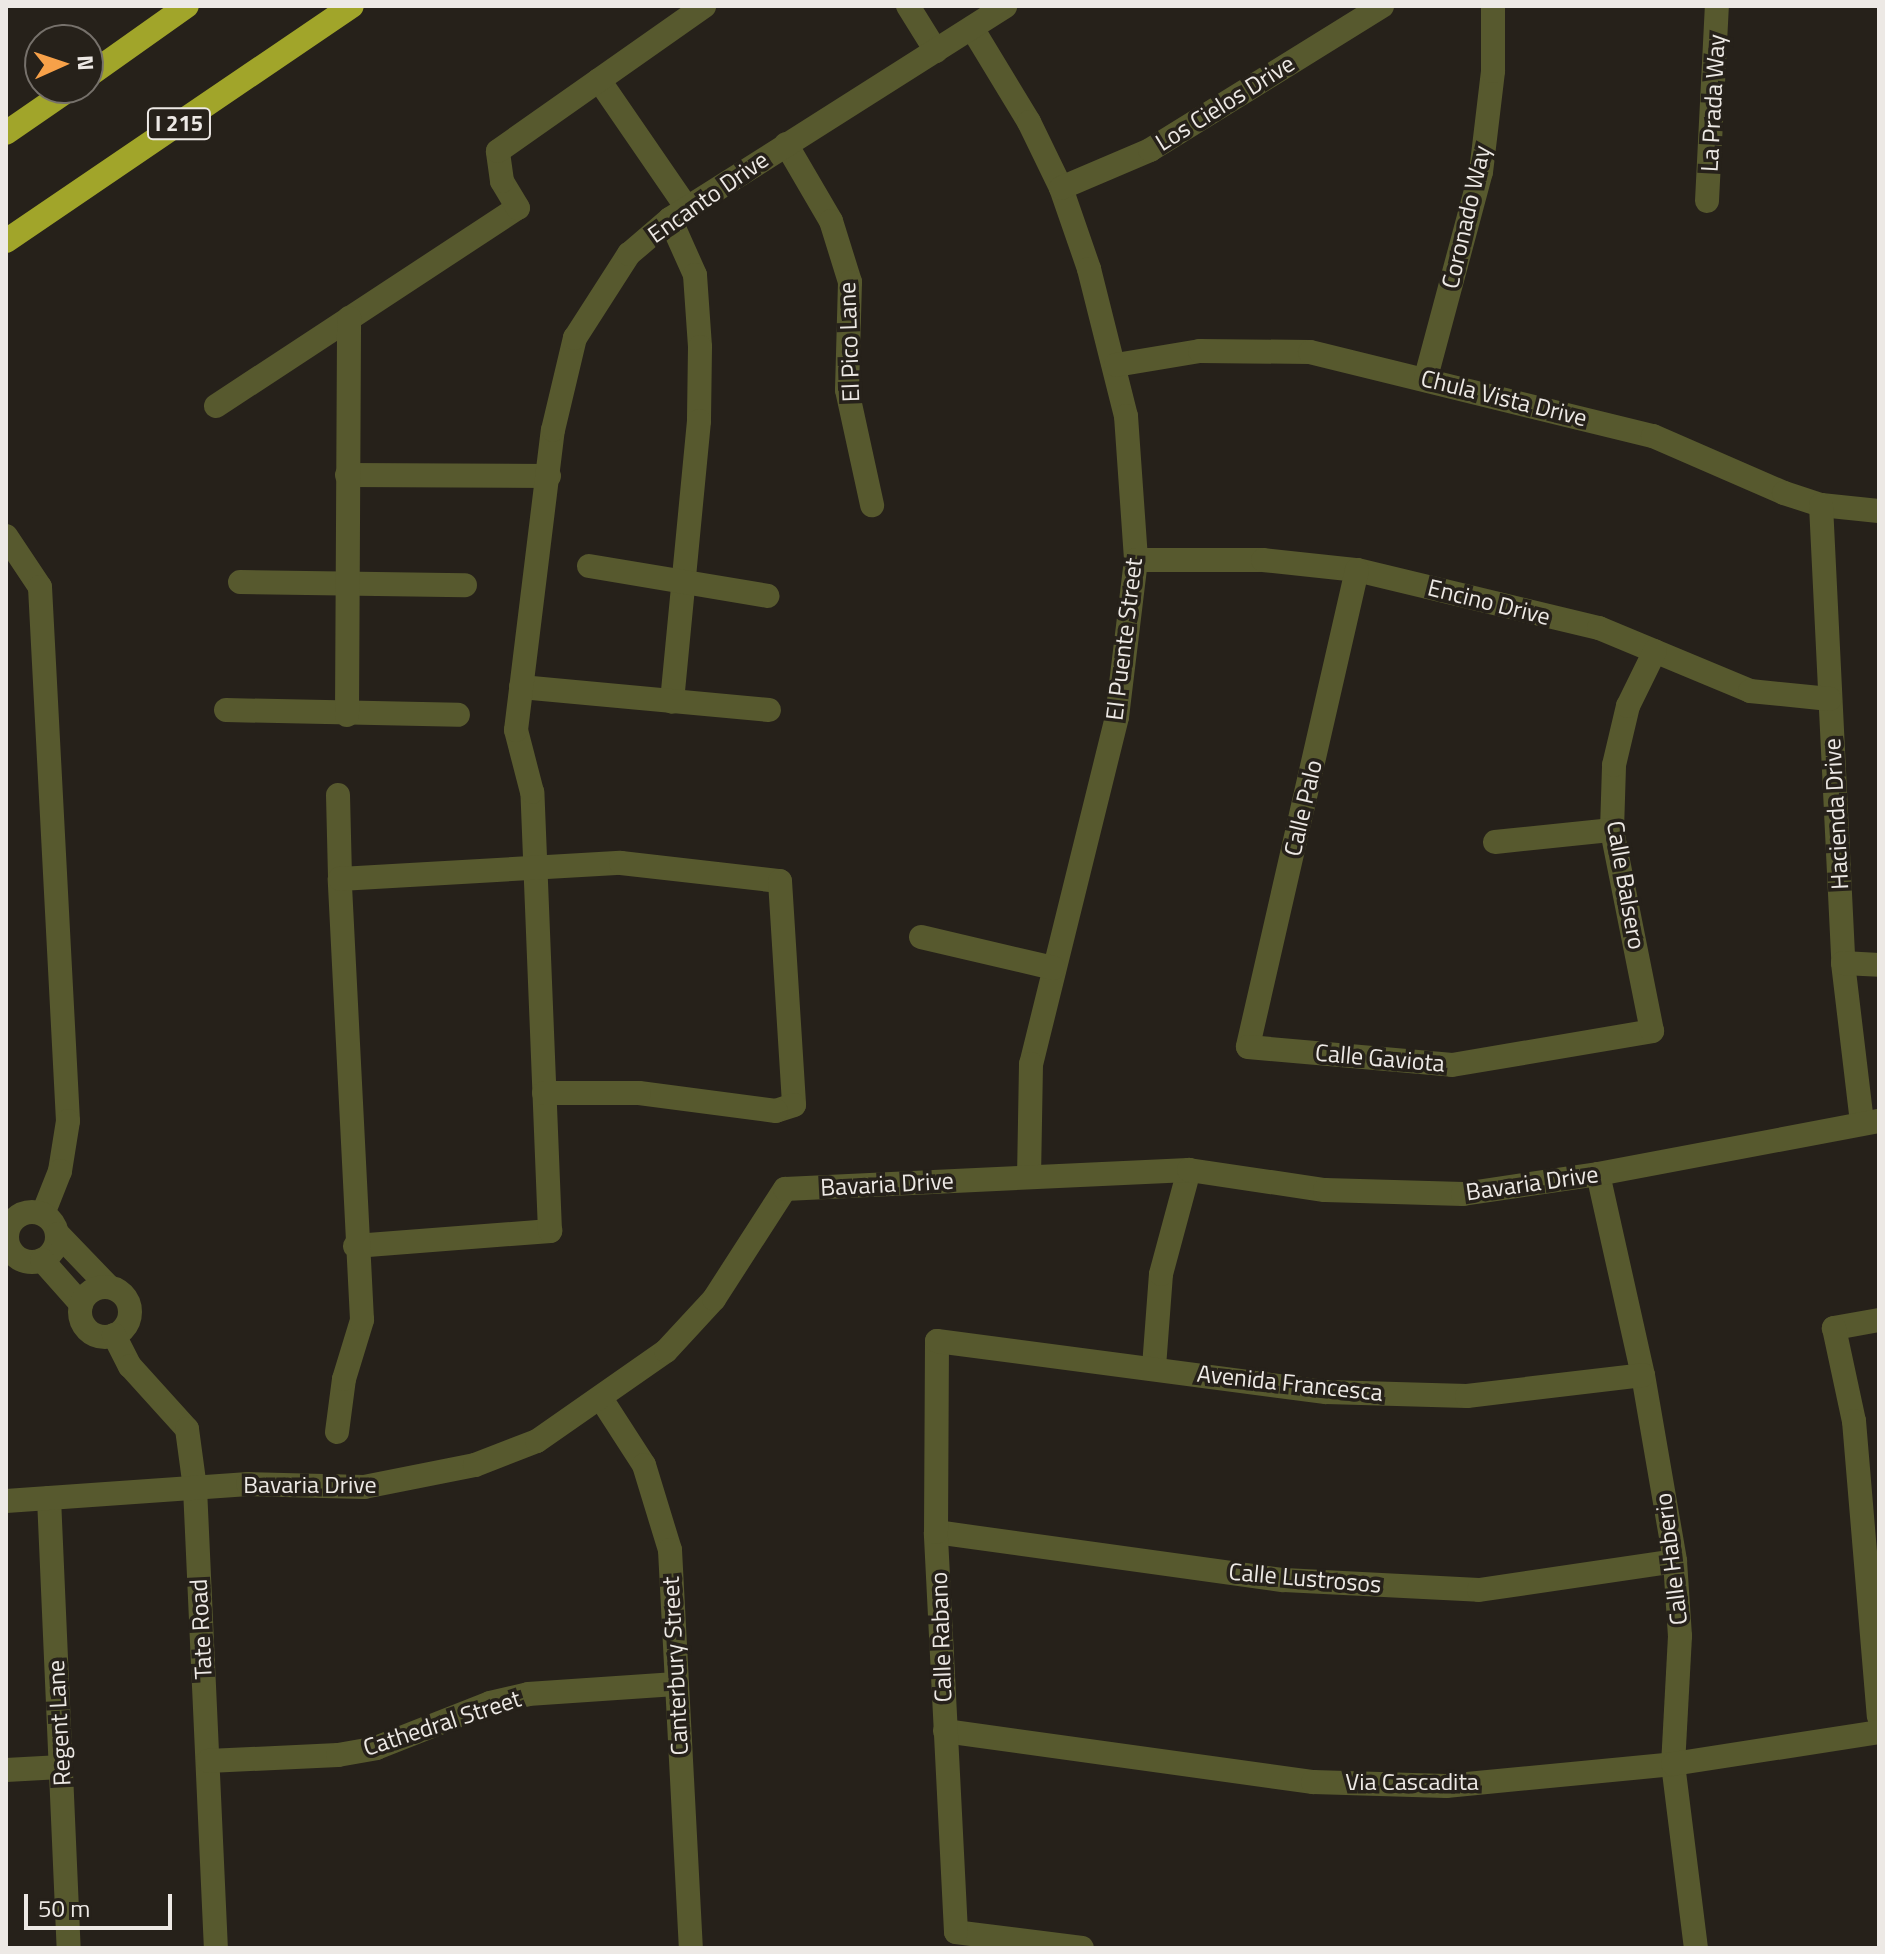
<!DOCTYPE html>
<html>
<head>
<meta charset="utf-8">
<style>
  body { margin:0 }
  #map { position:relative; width:1885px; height:1954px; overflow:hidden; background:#26211a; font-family:"Titillium Web",sans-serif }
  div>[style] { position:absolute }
  .minor>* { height:24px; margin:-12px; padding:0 12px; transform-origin:12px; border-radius:12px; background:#57592e }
  .minor>.ring { margin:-12px; padding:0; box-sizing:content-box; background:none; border:24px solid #57592e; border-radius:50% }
  .highway>* { height:24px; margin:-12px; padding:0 12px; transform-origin:12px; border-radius:12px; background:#a1a52a }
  span { translate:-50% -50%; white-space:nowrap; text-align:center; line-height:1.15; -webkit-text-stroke:7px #26211a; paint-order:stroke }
  .shield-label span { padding:2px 6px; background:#26211a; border:2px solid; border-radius:6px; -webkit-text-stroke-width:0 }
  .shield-label { font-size:22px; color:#ede9e5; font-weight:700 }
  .street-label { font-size:24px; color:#ede9e5 }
  .frame { position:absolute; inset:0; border:8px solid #ede9e5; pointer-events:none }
  .north { position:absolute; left:24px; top:24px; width:80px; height:80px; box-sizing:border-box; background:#26211a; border:2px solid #76716b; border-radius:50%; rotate:87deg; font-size:22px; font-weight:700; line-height:32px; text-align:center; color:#ede9e5 }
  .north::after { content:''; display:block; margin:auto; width:28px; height:36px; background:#f7a149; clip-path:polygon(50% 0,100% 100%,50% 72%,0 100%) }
  .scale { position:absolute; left:24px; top:1894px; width:148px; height:36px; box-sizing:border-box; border:4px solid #ede9e5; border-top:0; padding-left:10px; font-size:24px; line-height:28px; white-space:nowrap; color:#ede9e5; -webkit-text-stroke:6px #26211a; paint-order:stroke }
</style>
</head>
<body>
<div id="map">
  <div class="minor">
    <i style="left:908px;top:6px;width:53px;rotate:58.1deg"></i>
    <i style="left:972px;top:28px;width:110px;rotate:58.8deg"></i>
    <i style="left:1029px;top:122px;width:73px;rotate:64.1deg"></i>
    <i style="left:1061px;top:188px;width:86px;rotate:70.9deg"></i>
    <i style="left:1089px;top:269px;width:152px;rotate:75.9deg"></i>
    <i style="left:1126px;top:416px;width:144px;rotate:86deg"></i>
    <i style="left:1136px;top:560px;width:158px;rotate:96.9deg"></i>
    <i style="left:1117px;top:717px;width:357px;rotate:103.9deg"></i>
    <i style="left:1031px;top:1064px;width:113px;rotate:91deg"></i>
    <i style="left:599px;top:80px;width:155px;rotate:55.5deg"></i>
    <i style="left:786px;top:144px;width:89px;rotate:59.7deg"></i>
    <i style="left:831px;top:221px;width:64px;rotate:72.7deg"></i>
    <i style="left:850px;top:282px;width:108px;rotate:91.6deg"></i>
    <i style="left:847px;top:390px;width:118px;rotate:77.7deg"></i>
    <i style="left:1061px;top:188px;width:97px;rotate:-23.1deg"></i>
    <i style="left:1150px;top:150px;width:273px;rotate:-31.8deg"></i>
    <i style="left:1707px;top:201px;width:195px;rotate:-87.1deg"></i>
    <i style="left:670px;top:219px;width:61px;rotate:65.9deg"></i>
    <i style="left:695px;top:275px;width:72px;rotate:86deg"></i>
    <i style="left:700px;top:347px;width:74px;rotate:90.8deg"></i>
    <i style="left:699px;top:421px;width:282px;rotate:95.5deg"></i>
    <i style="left:1116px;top:365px;width:85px;rotate:-9.5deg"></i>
    <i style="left:1200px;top:351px;width:110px;rotate:0.5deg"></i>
    <i style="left:1310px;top:352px;width:353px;rotate:13.8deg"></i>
    <i style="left:1653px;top:436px;width:143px;rotate:23.5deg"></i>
    <i style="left:1784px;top:493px;width:39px;rotate:18deg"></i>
    <i style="left:1821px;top:505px;width:58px;rotate:5.9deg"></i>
    <i style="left:1426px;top:377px;width:212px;rotate:-75deg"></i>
    <i style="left:1481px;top:172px;width:102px;rotate:-83.2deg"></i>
    <i style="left:1493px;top:71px;width:65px;rotate:-90deg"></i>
    <i style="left:216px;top:406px;width:361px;rotate:-33.3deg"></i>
    <i style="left:518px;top:208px;width:31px;rotate:-121deg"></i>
    <i style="left:502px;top:181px;width:30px;rotate:-98deg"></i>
    <i style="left:498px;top:151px;width:252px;rotate:-35.1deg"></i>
    <i style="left:347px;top:475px;width:202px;rotate:0.3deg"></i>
    <i style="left:1821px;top:505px;width:459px;rotate:87.2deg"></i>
    <i style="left:1843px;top:963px;width:160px;rotate:83.2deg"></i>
    <i style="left:6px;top:536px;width:61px;rotate:56.3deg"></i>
    <i style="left:40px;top:587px;width:535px;rotate:87deg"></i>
    <i style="left:68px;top:1121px;width:51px;rotate:99.1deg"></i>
    <i style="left:60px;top:1171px;width:46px;rotate:111.6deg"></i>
    <i style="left:1136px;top:560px;width:127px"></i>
    <i style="left:1263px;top:560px;width:95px;rotate:6.1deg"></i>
    <i style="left:1357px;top:570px;width:249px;rotate:13.5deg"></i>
    <i style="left:1599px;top:628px;width:164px;rotate:22.6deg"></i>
    <i style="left:1750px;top:691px;width:80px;rotate:5.7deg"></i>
    <i style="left:589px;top:566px;width:181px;rotate:9.5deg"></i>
    <i style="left:1357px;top:570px;width:489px;rotate:102.9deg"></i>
    <i style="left:1248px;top:1047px;width:205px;rotate:5deg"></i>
    <i style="left:1452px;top:1065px;width:203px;rotate:-9.6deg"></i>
    <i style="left:1652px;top:1031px;width:205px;rotate:-101.3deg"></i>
    <i style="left:1612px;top:830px;width:65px;rotate:-88.2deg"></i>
    <i style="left:1614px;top:765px;width:61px;rotate:-76.7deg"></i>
    <i style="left:1628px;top:706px;width:61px;rotate:-63.9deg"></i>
    <i style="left:240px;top:582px;width:225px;rotate:0.8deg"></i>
    <i style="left:521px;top:687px;width:249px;rotate:5.3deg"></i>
    <i style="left:226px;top:710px;width:232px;rotate:1.2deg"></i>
    <i style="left:347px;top:715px;width:397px;rotate:-89.7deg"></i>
    <i style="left:338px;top:795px;width:84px;rotate:88.6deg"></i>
    <i style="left:1495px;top:842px;width:118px;rotate:-5.9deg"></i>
    <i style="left:921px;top:937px;width:136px;rotate:13.2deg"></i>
    <i style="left:1843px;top:963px;width:36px;rotate:3deg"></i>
    <i style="left:1598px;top:1174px;width:206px;rotate:77.4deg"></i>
    <i style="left:1643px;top:1375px;width:189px;rotate:80.2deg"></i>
    <i style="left:1675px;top:1561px;width:75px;rotate:86.2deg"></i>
    <i style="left:1680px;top:1636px;width:128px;rotate:93.1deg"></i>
    <i style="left:1673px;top:1764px;width:185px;rotate:82.9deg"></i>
    <i class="ring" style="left:7px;top:1212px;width:26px;height:26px"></i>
    <i style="left:58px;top:1234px;width:72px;rotate:46.1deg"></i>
    <i style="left:355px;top:1246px;width:196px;rotate:-4.4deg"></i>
    <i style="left:550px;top:1231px;width:439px;rotate:-92.3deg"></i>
    <i style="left:532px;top:792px;width:64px;rotate:-104.5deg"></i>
    <i style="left:516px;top:730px;width:302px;rotate:-83deg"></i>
    <i style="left:553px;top:430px;width:95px;rotate:-76.6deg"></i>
    <i style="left:575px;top:338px;width:100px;rotate:-57.3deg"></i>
    <i style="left:629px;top:254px;width:54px;rotate:-40.5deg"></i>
    <i style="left:670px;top:219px;width:397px;rotate:-32.4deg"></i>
    <i style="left:42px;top:1260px;width:59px;rotate:48.4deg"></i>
    <i class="ring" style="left:80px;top:1287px;width:26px;height:26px"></i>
    <i style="left:1879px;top:1320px;width:46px;rotate:169.9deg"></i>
    <i style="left:1834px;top:1328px;width:95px;rotate:77.9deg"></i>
    <i style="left:1854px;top:1421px;width:296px;rotate:85.2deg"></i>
    <i style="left:114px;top:1335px;width:35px;rotate:63deg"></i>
    <i style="left:130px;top:1366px;width:85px;rotate:47.9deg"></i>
    <i style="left:187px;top:1429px;width:60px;rotate:82.3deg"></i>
    <i style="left:195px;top:1488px;width:460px;rotate:87.4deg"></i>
    <i style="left:1154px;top:1367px;width:93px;rotate:-85.7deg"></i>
    <i style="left:1161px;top:1274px;width:108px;rotate:-74.9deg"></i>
    <i style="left:602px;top:1400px;width:77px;rotate:57.1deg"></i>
    <i style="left:644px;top:1465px;width:89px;rotate:73deg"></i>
    <i style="left:670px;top:1550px;width:399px;rotate:87deg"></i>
    <i style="left:337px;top:1432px;width:53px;rotate:-82.5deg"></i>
    <i style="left:344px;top:1379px;width:62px;rotate:-73deg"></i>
    <i style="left:362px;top:1320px;width:442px;rotate:-92.9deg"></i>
    <i style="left:340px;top:879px;width:281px;rotate:-3.3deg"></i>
    <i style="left:621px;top:863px;width:160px;rotate:6.5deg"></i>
    <i style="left:780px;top:881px;width:224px;rotate:86.4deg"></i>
    <i style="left:794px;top:1105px;width:19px;rotate:162deg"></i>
    <i style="left:776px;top:1111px;width:138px;rotate:-172.5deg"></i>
    <i style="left:639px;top:1093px;width:95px;rotate:180deg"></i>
    <i style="left:49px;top:1498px;width:450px;rotate:87.5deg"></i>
    <i style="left:6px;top:1501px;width:243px;rotate:-4deg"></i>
    <i style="left:248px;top:1484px;width:116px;rotate:1.5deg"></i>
    <i style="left:364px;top:1487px;width:113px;rotate:-11.2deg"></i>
    <i style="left:475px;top:1465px;width:66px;rotate:-21.2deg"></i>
    <i style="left:537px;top:1441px;width:157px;rotate:-34.9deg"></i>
    <i style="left:666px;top:1351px;width:71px;rotate:-47.3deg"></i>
    <i style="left:714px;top:1299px;width:131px;rotate:-57.2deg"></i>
    <i style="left:785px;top:1189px;width:404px;rotate:-2.7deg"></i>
    <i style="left:1189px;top:1170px;width:137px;rotate:8.4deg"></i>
    <i style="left:1325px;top:1190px;width:138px;rotate:1.7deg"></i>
    <i style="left:1463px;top:1194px;width:136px;rotate:-8.4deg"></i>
    <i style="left:1598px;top:1174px;width:286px;rotate:-10.7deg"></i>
    <i style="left:936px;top:1532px;width:351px;rotate:7.9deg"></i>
    <i style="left:1284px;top:1580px;width:195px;rotate:2.9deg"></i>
    <i style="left:1479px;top:1590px;width:198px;rotate:-8.4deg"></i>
    <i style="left:945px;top:1731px;width:372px;rotate:7.9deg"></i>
    <i style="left:1313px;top:1782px;width:133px;rotate:1.7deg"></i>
    <i style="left:1446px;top:1786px;width:228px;rotate:-5.5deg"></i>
    <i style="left:1673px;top:1764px;width:208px;rotate:-8.8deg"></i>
    <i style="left:208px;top:1761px;width:130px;rotate:-2.6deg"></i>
    <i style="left:338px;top:1755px;width:39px;rotate:-10deg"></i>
    <i style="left:376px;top:1748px;width:123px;rotate:-21.5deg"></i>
    <i style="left:490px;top:1703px;width:39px;rotate:-13deg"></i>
    <i style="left:528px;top:1694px;width:148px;rotate:-3.9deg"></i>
    <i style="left:6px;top:1770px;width:55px;rotate:-3.1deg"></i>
    <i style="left:1082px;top:1948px;width:127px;rotate:-172.8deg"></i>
    <i style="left:956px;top:1932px;width:400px;rotate:-92.9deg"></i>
    <i style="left:936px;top:1532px;width:191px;rotate:-89.7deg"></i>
    <i style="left:937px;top:1341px;width:392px;rotate:7.5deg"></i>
    <i style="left:1326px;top:1392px;width:141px;rotate:1.6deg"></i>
    <i style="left:1467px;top:1396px;width:177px;rotate:-6.8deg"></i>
  </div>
  <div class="highway">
    <i style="left:88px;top:76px;width:121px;rotate:-35.3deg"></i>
    <i style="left:6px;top:133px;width:79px;rotate:-34.7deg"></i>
    <i style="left:6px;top:241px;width:418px;rotate:-34.2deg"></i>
  </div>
  <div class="shield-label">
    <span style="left:179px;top:124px">I 215</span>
  </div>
  <div class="street-label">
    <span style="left:1225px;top:103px;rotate:-32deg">Los Cielos Drive</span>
    <span style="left:1713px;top:103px;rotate:-87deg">La Prada Way</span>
    <span style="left:708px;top:197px;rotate:-35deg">Encanto Drive</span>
    <span style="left:1466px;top:217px;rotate:-77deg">Coronado Way</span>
    <span style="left:849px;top:342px;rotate:-92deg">El Pico Lane</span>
    <span style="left:1504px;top:398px;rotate:14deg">Chula Vista Drive</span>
    <span style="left:1489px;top:602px;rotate:14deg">Encino Drive</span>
    <span style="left:1124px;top:639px;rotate:-83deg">El Puente Street</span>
    <span style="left:1303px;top:808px;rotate:-77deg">Calle Palo</span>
    <span style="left:1836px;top:814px;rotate:-93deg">Hacienda Drive</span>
    <span style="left:1626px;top:885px;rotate:80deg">Calle Balsero</span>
    <span style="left:1380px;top:1058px;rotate:5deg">Calle Gaviota</span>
    <span style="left:1532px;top:1183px;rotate:-8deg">Bavaria Drive</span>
    <span style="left:887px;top:1184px;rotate:-3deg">Bavaria Drive</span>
    <span style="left:1290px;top:1383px;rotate:6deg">Avenida Francesca</span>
    <span style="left:310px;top:1485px">Bavaria Drive</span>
    <span style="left:1671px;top:1559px;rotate:-97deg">Calle Haberio</span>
    <span style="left:1305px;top:1578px;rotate:5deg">Calle Lustrosos</span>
    <span style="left:201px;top:1629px;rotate:-93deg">Tate Road</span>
    <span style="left:941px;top:1637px;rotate:-92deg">Calle Rabano</span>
    <span style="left:675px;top:1666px;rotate:-93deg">Canterbury Street</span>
    <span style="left:59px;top:1723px;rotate:-93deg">Regent Lane</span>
    <span style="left:442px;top:1723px;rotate:-18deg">Cathedral Street</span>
    <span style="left:1412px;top:1782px">Via Cascadita</span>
  </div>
  <div class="frame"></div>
  <div class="north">N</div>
  <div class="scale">50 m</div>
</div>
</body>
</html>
